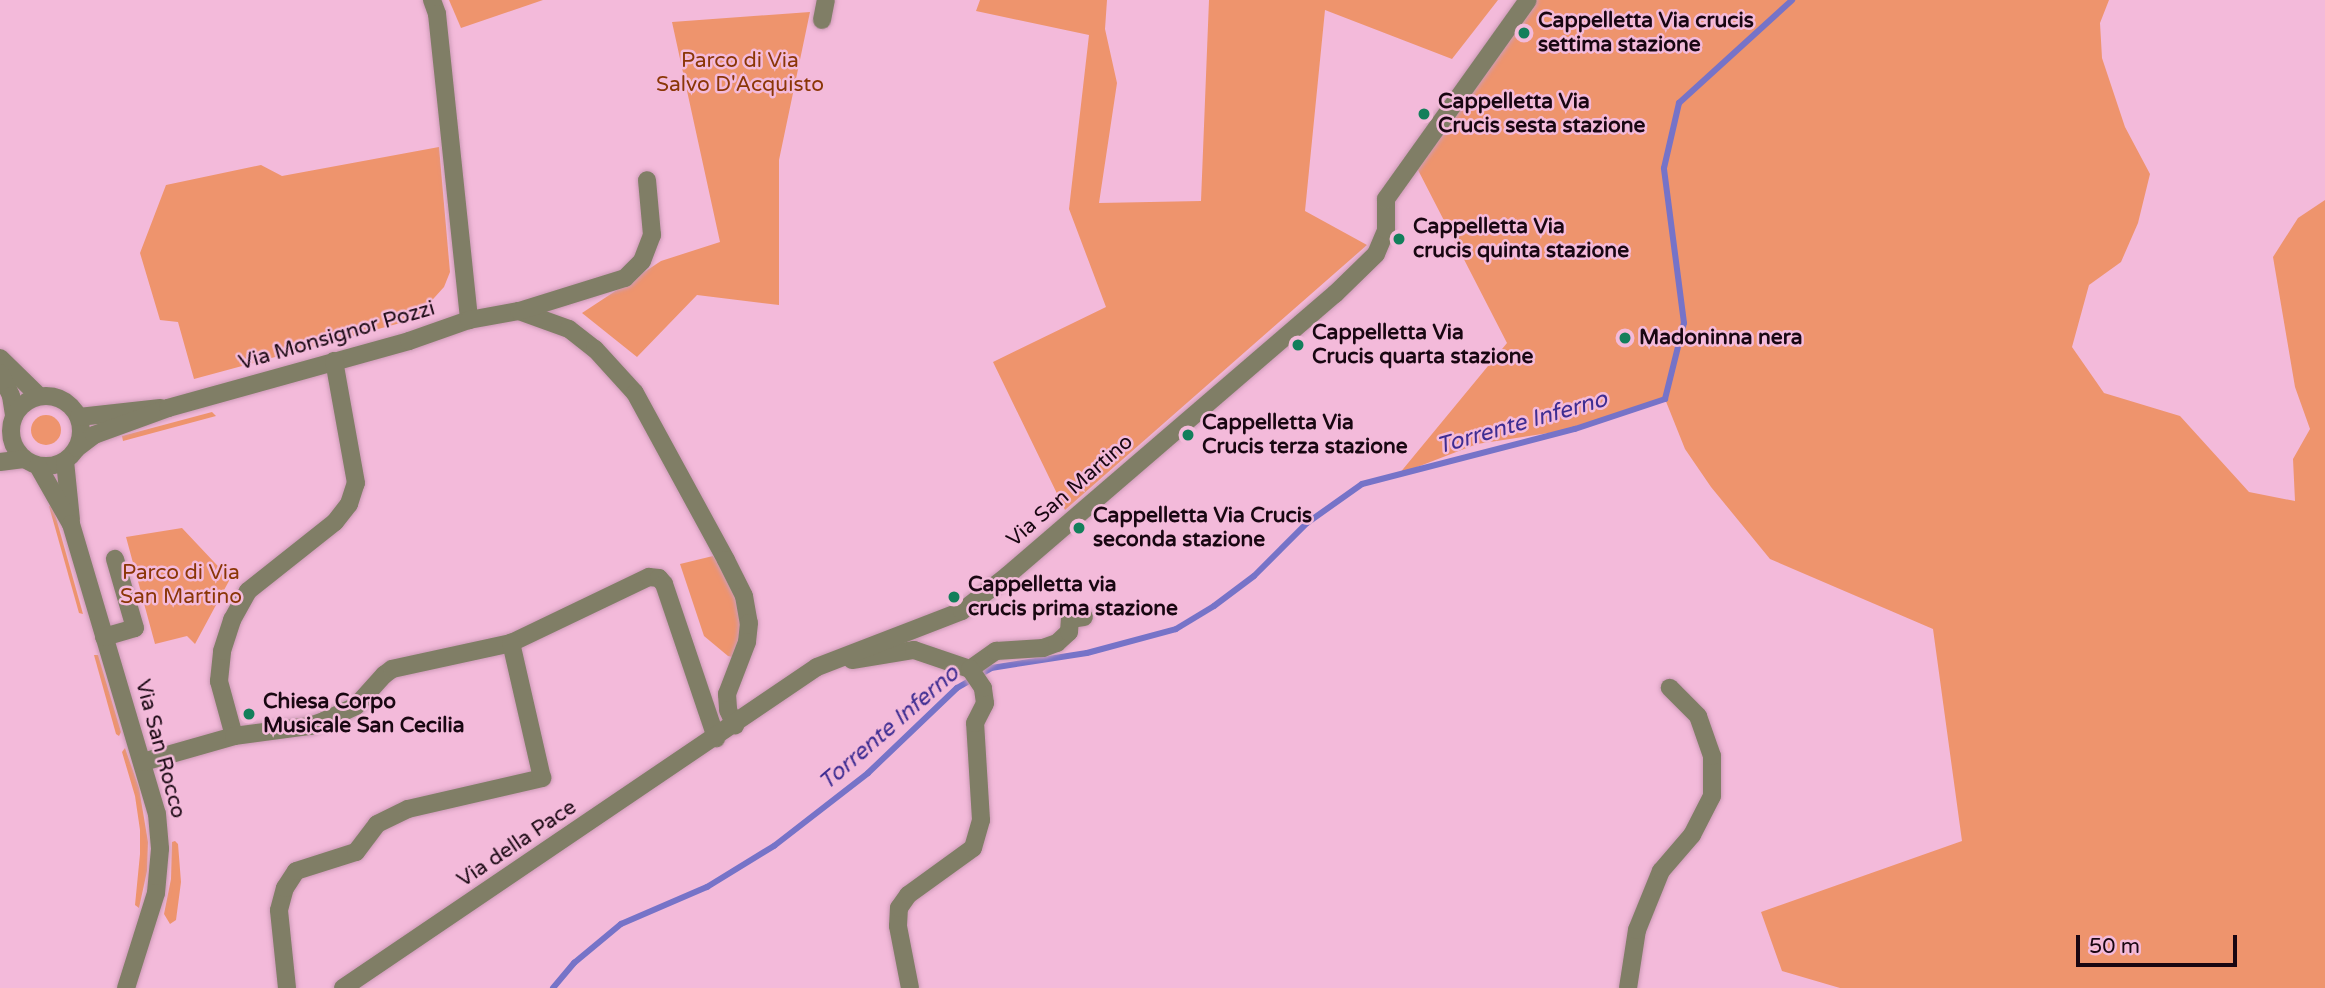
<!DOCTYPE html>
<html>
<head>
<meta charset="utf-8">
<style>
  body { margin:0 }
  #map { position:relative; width:2325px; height:988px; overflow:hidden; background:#f3bada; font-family:"Varela Round",sans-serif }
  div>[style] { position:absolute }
  .green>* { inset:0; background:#ee946d }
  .round { border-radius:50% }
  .stream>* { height:6px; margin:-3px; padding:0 3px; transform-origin:3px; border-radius:3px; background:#7673c8 }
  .roads { filter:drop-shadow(0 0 2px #cc9ab6) drop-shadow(0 0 2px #cc9ab6) }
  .minor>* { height:18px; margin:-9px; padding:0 9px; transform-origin:9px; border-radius:9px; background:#807e66 }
  .minor>.ring { margin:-9px; padding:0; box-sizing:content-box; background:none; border:18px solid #807e66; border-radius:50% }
  .dots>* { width:19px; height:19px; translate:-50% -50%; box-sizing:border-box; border:4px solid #f3bada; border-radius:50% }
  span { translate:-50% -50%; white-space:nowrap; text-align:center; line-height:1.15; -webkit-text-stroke:5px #f3bada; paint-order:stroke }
  .poi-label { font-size:21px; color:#190712; font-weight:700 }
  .left { translate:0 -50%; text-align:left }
  .park-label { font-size:21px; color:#8a3606 }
  .street-label { font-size:21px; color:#190712 }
  .water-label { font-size:23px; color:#3e2d92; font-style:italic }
  .scale { position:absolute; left:2076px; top:935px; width:161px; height:32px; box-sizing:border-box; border:4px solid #190712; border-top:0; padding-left:9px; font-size:21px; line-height:24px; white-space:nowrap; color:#190712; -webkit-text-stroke:5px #f3bada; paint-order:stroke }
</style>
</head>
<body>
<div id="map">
  <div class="green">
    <i style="clip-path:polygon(449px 0,543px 0,461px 28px)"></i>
    <i style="clip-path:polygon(980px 0,1107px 0,1105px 29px,1117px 83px,1099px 203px,1201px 201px,1209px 0,1498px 0,1452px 59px,1325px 10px,1305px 211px,1367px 245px,1065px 510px,993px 362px,1106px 307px,1069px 209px,1089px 35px,976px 11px)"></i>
    <i style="clip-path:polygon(1534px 0,2109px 0,2100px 23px,2102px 58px,2125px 127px,2150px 174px,2138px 223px,2121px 262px,2089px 285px,2072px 347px,2104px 393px,2180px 416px,2249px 492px,2295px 501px,2293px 459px,2310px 429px,2295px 387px,2273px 257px,2298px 218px,2325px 200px,2325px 988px,1840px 988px,1782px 971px,1761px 912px,1962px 841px,1933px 629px,1770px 559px,1711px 487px,1685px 449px,1665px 399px,1575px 429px,1477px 444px,1399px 474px,1507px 343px,1417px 168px)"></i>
    <i style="clip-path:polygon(810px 12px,779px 160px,779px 305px,697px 295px,637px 357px,582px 313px,661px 261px,720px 242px,672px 22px)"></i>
    <i style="clip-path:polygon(439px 147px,450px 272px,444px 287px,415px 319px,194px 379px,178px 322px,160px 320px,140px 253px,166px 185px,261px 165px,282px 176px)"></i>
    <i style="clip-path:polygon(212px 412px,216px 416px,123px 441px,122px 436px)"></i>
    <i class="round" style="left:31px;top:415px;width:30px;height:30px"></i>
    <i style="clip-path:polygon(49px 506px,53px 507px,83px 614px,79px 613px)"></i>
    <i style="clip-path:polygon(182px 528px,230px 579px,195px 644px,187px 636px,155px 644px,126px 537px)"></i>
    <i style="clip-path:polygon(713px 556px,744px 596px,741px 659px,728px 656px,704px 636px,680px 564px)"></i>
    <i style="clip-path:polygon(94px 655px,98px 655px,121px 732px,119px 736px,116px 734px)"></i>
    <i style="clip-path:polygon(125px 748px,139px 788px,148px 842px,147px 871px,139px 908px,135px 905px,140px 854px,140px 830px,135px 796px,122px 752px)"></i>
    <i style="clip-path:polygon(175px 841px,178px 844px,181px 882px,176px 920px,170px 924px,164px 914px,171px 879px,172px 842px)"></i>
  </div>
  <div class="stream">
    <i style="left:553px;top:988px;width:33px;rotate:-50deg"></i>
    <i style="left:574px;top:963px;width:61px;rotate:-39.7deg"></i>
    <i style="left:621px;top:924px;width:94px;rotate:-23.3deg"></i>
    <i style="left:707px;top:887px;width:79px;rotate:-31.5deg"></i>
    <i style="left:774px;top:846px;width:119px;rotate:-37.8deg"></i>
    <i style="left:868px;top:773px;width:123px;rotate:-43.7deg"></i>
    <i style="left:957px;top:688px;width:39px;rotate:-30deg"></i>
    <i style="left:991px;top:668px;width:97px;rotate:-8.9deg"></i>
    <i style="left:1087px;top:653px;width:92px;rotate:-15.1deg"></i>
    <i style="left:1176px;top:629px;width:44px;rotate:-31.2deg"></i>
    <i style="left:1214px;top:606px;width:50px;rotate:-36.9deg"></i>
    <i style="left:1254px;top:576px;width:75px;rotate:-45deg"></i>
    <i style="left:1307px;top:523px;width:67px;rotate:-35.3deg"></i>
    <i style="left:1362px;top:484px;width:220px;rotate:-14.5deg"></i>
    <i style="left:1575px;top:429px;width:95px;rotate:-18.4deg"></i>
    <i style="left:1665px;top:399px;width:78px;rotate:-76deg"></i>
    <i style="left:1684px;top:323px;width:156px;rotate:-97.4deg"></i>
    <i style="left:1664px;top:168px;width:67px;rotate:-77deg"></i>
    <i style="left:1679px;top:103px;width:153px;rotate:-42.3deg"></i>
  </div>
  <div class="roads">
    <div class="minor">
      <i style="left:432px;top:0;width:15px;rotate:70deg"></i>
      <i style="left:437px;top:14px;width:308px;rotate:84deg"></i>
      <i style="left:822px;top:20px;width:20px;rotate:-79deg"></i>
      <i style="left:519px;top:311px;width:53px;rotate:19.8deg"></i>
      <i style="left:569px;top:329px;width:33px;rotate:38deg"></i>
      <i style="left:595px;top:349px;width:59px;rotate:47.7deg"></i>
      <i style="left:635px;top:393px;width:190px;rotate:61.4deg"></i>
      <i style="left:726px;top:560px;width:40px;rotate:63.4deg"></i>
      <i style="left:744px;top:596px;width:27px;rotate:80deg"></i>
      <i style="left:749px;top:623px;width:19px;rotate:96deg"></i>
      <i style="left:747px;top:642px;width:56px;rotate:111deg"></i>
      <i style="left:727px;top:694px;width:16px;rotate:86deg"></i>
      <i style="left:728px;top:710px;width:17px;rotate:65deg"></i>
      <i style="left:0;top:358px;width:54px;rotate:44.3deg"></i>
      <i style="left:0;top:373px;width:25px;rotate:64deg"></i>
      <i style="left:11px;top:396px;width:20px;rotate:81deg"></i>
      <i class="ring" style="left:11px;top:396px;width:52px;height:52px"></i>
      <i style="left:79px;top:417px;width:82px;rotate:-6.3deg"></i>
      <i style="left:77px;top:448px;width:21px;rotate:-37deg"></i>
      <i style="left:94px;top:435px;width:79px;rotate:-20deg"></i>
      <i style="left:168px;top:408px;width:250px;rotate:-15.5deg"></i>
      <i style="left:409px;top:341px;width:64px;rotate:-19.3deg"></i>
      <i style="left:469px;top:320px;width:51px;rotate:-10.2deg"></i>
      <i style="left:519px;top:311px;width:111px;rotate:-17.3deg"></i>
      <i style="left:625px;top:278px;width:24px;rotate:-45deg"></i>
      <i style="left:642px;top:261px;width:28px;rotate:-69deg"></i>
      <i style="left:652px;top:235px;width:55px;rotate:-95.2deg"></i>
      <i style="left:65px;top:461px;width:59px;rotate:84.2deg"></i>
      <i style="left:0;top:462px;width:24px;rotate:-7deg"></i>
      <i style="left:38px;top:466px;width:67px;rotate:60.4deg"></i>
      <i style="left:71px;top:524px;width:302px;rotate:73.5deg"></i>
      <i style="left:157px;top:814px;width:35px;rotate:85deg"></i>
      <i style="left:160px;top:849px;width:44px;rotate:95.2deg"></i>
      <i style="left:156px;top:893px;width:100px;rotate:107.5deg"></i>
      <i style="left:104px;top:637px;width:32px;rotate:-16deg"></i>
      <i style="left:135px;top:628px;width:72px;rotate:-106.2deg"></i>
      <i style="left:852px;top:660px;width:63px;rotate:-9.2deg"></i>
      <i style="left:914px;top:650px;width:59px;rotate:18.7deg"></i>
      <i style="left:970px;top:669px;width:32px;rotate:-35deg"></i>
      <i style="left:996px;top:651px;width:47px;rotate:-3.7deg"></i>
      <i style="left:1043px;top:648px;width:15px;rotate:-20deg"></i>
      <i style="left:1057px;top:643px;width:16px;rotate:-43deg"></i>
      <i style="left:1069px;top:632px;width:13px;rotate:-86deg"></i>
      <i style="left:1070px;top:619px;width:14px;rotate:-8deg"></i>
      <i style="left:234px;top:736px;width:57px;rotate:-105.3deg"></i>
      <i style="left:219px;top:681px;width:30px;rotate:-84deg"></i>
      <i style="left:222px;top:651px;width:33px;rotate:-72deg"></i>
      <i style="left:232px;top:620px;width:33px;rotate:-61deg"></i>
      <i style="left:248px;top:591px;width:111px;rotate:-38.4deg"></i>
      <i style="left:335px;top:522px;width:23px;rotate:-52deg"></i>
      <i style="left:349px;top:504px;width:22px;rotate:-72deg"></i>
      <i style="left:356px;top:483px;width:124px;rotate:-100.2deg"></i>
      <i style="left:143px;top:762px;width:95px;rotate:-15.9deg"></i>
      <i style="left:234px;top:736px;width:77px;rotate:-7.5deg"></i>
      <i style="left:310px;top:726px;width:15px;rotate:-20deg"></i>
      <i style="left:324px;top:721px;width:35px;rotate:-25deg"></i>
      <i style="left:356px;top:706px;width:42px;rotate:-47.9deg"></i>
      <i style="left:384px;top:675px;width:10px;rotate:-37deg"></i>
      <i style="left:392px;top:669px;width:122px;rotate:-12.3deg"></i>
      <i style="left:511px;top:643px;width:153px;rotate:-25.6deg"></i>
      <i style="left:649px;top:577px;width:10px;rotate:6deg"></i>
      <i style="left:659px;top:578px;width:8px;rotate:50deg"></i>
      <i style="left:664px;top:584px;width:163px;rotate:71.3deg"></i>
      <i style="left:287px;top:988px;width:78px;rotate:-95.9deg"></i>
      <i style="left:279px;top:910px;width:23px;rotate:-75deg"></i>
      <i style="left:285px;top:888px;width:20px;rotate:-57deg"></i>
      <i style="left:296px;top:871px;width:63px;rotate:-17.6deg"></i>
      <i style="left:356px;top:852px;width:35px;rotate:-53deg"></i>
      <i style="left:377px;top:824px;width:34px;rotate:-26deg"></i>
      <i style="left:408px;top:809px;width:138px;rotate:-13deg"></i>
      <i style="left:542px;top:778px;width:139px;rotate:-102.9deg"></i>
      <i style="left:343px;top:988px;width:572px;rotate:-34.11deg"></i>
      <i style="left:817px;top:667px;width:155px;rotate:-21.1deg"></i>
      <i style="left:962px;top:611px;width:58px;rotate:-38deg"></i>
      <i style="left:1008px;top:575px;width:431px;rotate:-40.7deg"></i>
      <i style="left:1335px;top:294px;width:57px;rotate:-44.3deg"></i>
      <i style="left:1376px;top:254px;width:26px;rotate:-67deg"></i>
      <i style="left:1386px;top:230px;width:31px;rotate:-90deg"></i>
      <i style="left:1386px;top:199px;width:244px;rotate:-54.5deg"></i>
      <i style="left:910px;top:988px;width:63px;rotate:-101deg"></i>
      <i style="left:898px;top:926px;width:18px;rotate:-87deg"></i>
      <i style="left:899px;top:908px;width:16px;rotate:-55deg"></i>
      <i style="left:908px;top:895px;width:80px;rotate:-35.9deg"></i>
      <i style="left:973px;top:848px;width:29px;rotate:-74deg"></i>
      <i style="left:981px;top:820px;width:97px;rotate:-93.5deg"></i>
      <i style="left:975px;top:723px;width:22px;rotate:-63deg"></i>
      <i style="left:985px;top:703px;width:15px;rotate:-98deg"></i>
      <i style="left:983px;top:688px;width:23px;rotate:-124deg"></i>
      <i style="left:1628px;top:988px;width:59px;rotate:-81.2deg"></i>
      <i style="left:1637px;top:930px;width:64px;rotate:-67.9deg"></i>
      <i style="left:1661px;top:871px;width:48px;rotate:-49.3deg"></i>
      <i style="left:1692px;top:835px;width:44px;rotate:-62.9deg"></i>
      <i style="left:1712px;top:796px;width:40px;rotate:-90deg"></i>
      <i style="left:1712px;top:756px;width:42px;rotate:-109.3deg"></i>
      <i style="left:1698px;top:716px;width:40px;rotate:-135deg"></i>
    </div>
  </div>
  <div class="dots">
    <i style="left:1524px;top:33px;background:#137f5b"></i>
    <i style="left:1424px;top:114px;background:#137f5b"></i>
    <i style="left:1399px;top:239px;background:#137f5b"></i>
    <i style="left:1625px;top:338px;background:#137f5b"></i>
    <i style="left:1298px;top:345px;background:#137f5b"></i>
    <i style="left:1188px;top:435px;background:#137f5b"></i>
    <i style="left:1079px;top:528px;background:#137f5b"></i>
    <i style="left:954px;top:597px;background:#137f5b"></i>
    <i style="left:249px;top:714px;background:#137f5b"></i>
  </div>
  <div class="poi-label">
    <span class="left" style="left:1538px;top:33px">Cappelletta Via crucis<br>settima stazione</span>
    <span class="left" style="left:1438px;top:114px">Cappelletta Via<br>Crucis sesta stazione</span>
    <span class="left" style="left:1413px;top:239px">Cappelletta Via<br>crucis quinta stazione</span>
    <span class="left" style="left:1312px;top:345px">Cappelletta Via<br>Crucis quarta stazione</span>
    <span class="left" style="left:1639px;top:338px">Madoninna nera</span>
    <span class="left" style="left:1202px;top:435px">Cappelletta Via<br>Crucis terza stazione</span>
    <span class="left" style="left:1093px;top:528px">Cappelletta Via Crucis<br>seconda stazione</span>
    <span class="left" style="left:968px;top:597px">Cappelletta via<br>crucis prima stazione</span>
    <span class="left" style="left:263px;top:714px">Chiesa Corpo<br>Musicale San Cecilia</span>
  </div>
  <div class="park-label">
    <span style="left:740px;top:73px">Parco di Via<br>Salvo D'Acquisto</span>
    <span style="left:181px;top:585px">Parco di Via<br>San Martino</span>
  </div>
  <div class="street-label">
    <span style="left:337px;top:336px;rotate:-16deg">Via Monsignor Pozzi</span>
    <span style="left:1070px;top:491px;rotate:-41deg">Via San Martino</span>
    <span style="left:160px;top:749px;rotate:75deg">Via San Rocco</span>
    <span style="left:517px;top:844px;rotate:-34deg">Via della Pace</span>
  </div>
  <div class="water-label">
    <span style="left:1522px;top:423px;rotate:-16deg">Torrente Inferno</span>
    <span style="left:889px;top:728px;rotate:-41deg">Torrente Inferno</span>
  </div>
  <div class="scale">50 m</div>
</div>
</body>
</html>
